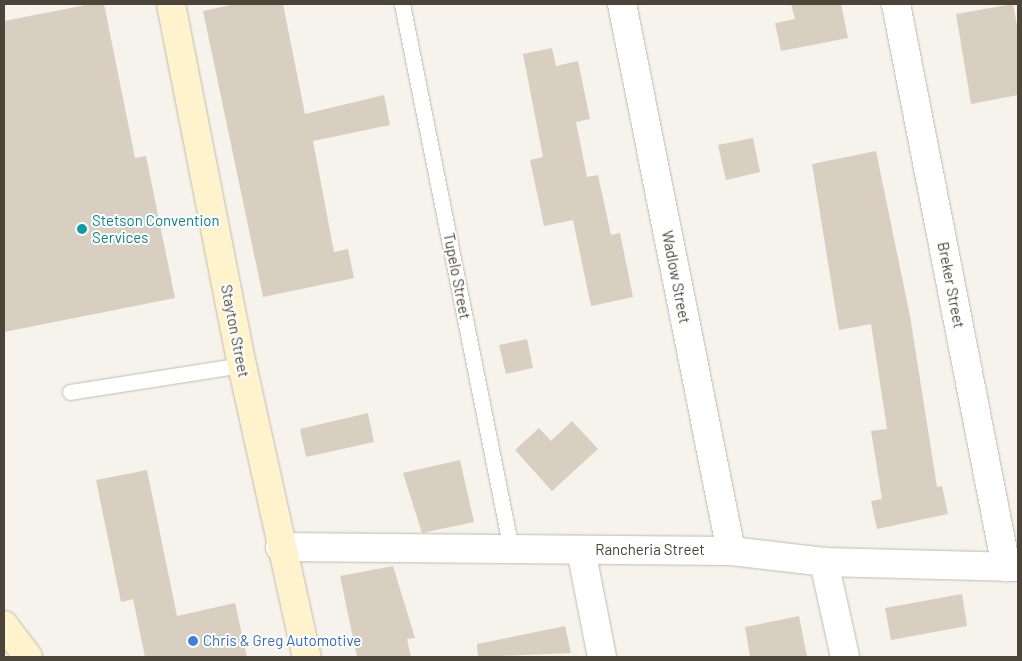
<!DOCTYPE html>
<html>
<head>
<meta charset="utf-8">
<style>
  body { margin:0 }
  #map { position:relative; width:1022px; height:661px; overflow:hidden; background:#f6f3ec; font-family:Barlow,sans-serif }
  div>[style] { position:absolute }
  .building>* { inset:0; background:#d8cfc1 }
  .roads { filter:drop-shadow(0 0 1px #c2bbae) drop-shadow(0 0 1px #c2bbae) }
  .lane>* { height:15px; margin:-7.5px; padding:0 7.5px; transform-origin:7.5px; border-radius:7.5px; background:#fff }
  .street>* { height:28px; margin:-14px; padding:0 14px; transform-origin:14px; border-radius:14px; background:#fff }
  .secondary>* { height:28px; margin:-14px; padding:0 14px; transform-origin:14px; border-radius:14px; background:#fff3cd }
  .dots>* { width:14px; height:14px; translate:-50% -50%; box-sizing:border-box; border:2px solid #fff; border-radius:50% }
  span { translate:-50% -50%; white-space:nowrap; text-align:center; line-height:1.15; -webkit-text-stroke:4px #fff; paint-order:stroke }
  .culture-label { font-size:15px; color:#0d838f }
  .left { translate:0 -50%; text-align:left }
  .street-label { font-size:15px; color:#4b4439 }
  .shop-label { font-size:15px; color:#366cbe }
  .frame { position:absolute; inset:0; border:5px solid #4b4439; pointer-events:none }
</style>
</head>
<body>
<div id="map">
  <div class="building">
    <i style="clip-path:polygon(91px 4px,104px 4px,135px 158px,146px 156px,175px 298px,4px 332px,4px 21px)"></i>
    <i style="clip-path:polygon(235px 4px,283px 4px,305px 114px,384px 95px,390px 125px,313px 141px,334px 252px,348px 249px,354px 278px,263px 297px,203px 11px)"></i>
    <i style="clip-path:polygon(791px 4px,841px 4px,848px 38px,781px 51px,775px 23px,795px 19px)"></i>
    <i style="clip-path:polygon(1013px 4px,1018px 31px,1018px 95px,971px 104px,956px 14px)"></i>
    <i style="clip-path:polygon(552px 48px,556px 66px,578px 61px,590px 119px,576px 122px,587px 177px,598px 175px,611px 235px,620px 233px,633px 297px,591px 306px,573px 220px,544px 226px,530px 160px,543px 157px,523px 54px)"></i>
    <i style="clip-path:polygon(753px 138px,760px 172px,726px 180px,718px 145px)"></i>
    <i style="clip-path:polygon(876px 151px,910px 316px,937px 487px,942px 486px,948px 514px,877px 529px,871px 501px,882px 499px,871px 431px,887px 429px,871px 324px,839px 330px,812px 164px)"></i>
    <i style="clip-path:polygon(527px 339px,533px 368px,506px 374px,499px 345px)"></i>
    <i style="clip-path:polygon(368px 413px,374px 442px,306px 457px,300px 429px)"></i>
    <i style="clip-path:polygon(572px 421px,598px 449px,552px 491px,515px 450px,539px 428px,551px 441px)"></i>
    <i style="clip-path:polygon(460px 460px,474px 522px,422px 533px,403px 473px)"></i>
    <i style="clip-path:polygon(147px 470px,177px 616px,235px 603px,247px 657px,145px 657px,133px 599px,121px 602px,96px 480px)"></i>
    <i style="clip-path:polygon(393px 566px,415px 638px,407px 639px,411px 657px,357px 657px,340px 576px)"></i>
    <i style="clip-path:polygon(962px 594px,967px 626px,891px 640px,885px 608px)"></i>
    <i style="clip-path:polygon(799px 616px,807px 657px,750px 657px,745px 627px)"></i>
    <i style="clip-path:polygon(565px 626px,571px 653px,478px 657px,477px 644px)"></i>
  </div>
  <div class="roads">
    <div class="lane">
      <i style="left:402px;top:4px;width:556px;rotate:78.69deg"></i>
      <i style="left:70px;top:392px;width:174px;rotate:-8.9deg"></i>
    </div>
    <div class="street">
      <i style="left:622px;top:4px;width:558px;rotate:78.73deg"></i>
      <i style="left:896px;top:4px;width:574px;rotate:78.94deg"></i>
      <i style="left:280px;top:547px;width:451px;rotate:0.5deg"></i>
      <i style="left:731px;top:551px;width:94px;rotate:6.7deg"></i>
      <i style="left:824px;top:562px;width:194px;rotate:1.5deg"></i>
      <i style="left:581px;top:550px;width:109px;rotate:78.9deg"></i>
      <i style="left:824px;top:562px;width:97px;rotate:77.5deg"></i>
    </div>
    <div class="secondary">
      <i style="left:171px;top:4px;width:368px;rotate:78.9deg"></i>
      <i style="left:242px;top:365px;width:299px;rotate:77.5deg"></i>
      <i style="left:4px;top:625px;width:40px;rotate:53deg"></i>
    </div>
  </div>
  <div class="dots">
    <i style="left:82px;top:229px;background:#0f9aa8"></i>
    <i style="left:193px;top:641px;background:#3f7fe0"></i>
  </div>
  <div class="culture-label">
    <span class="left" style="left:92px;top:229px">Stetson Convention<br>Services</span>
  </div>
  <div class="street-label">
    <span style="left:457px;top:276px;rotate:79deg">Tupelo Street</span>
    <span style="left:676px;top:277px;rotate:79deg">Wadlow Street</span>
    <span style="left:951px;top:285px;rotate:79deg">Breker Street</span>
    <span style="left:235px;top:331px;rotate:79deg">Stayton Street</span>
    <span style="left:650px;top:550px">Rancheria Street</span>
  </div>
  <div class="shop-label">
    <span class="left" style="left:203px;top:641px">Chris &amp; Greg Automotive</span>
  </div>
  <div class="frame"></div>
</div>
</body>
</html>
